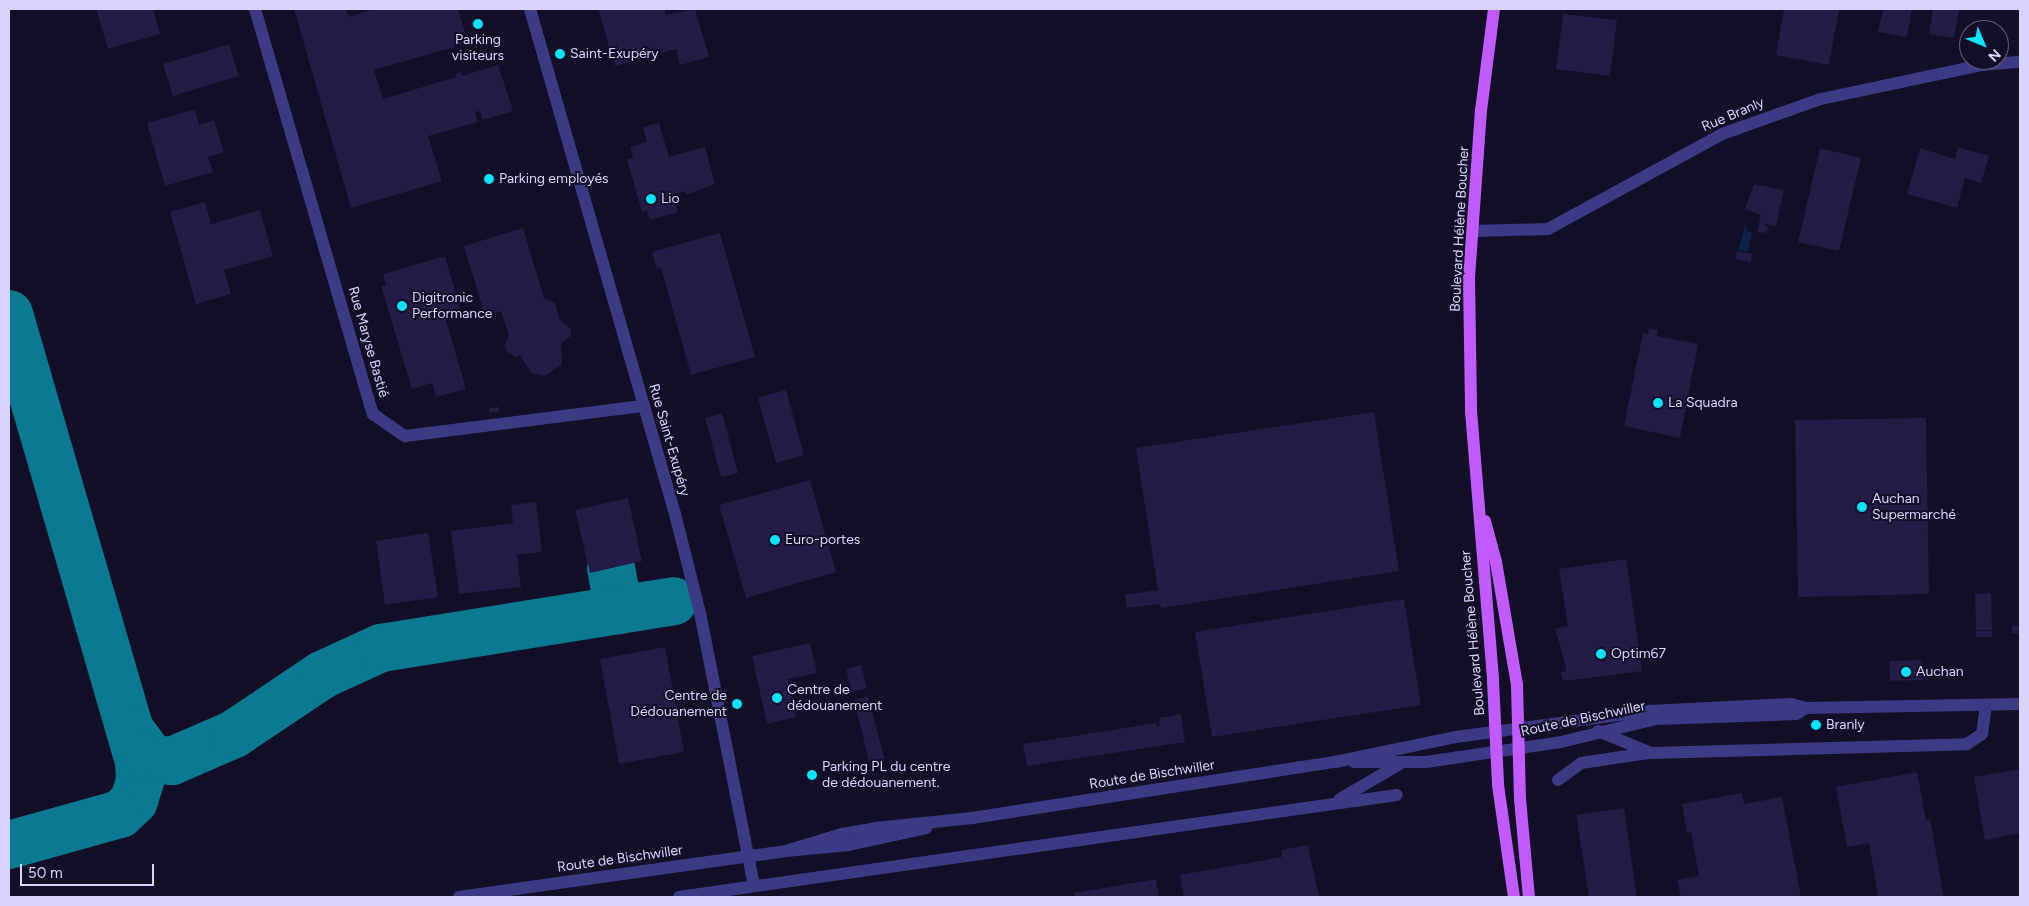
<!DOCTYPE html>
<html>
<head>
<meta charset="utf-8">
<style>
  body { margin:0 }
  #map { position:relative; width:2029px; height:906px; overflow:hidden; background:#130f26; font-family:Figtree,sans-serif }
  div>[style] { position:absolute }
  .water>* { inset:0; background:#0c2248 }
  .taxiway>* { height:48px; margin:-24px; padding:0 24px; transform-origin:24px; border-radius:24px; background:#0a7a92 }
  .building>* { inset:0; background:#241b47 }
  .minor>* { height:12px; margin:-6px; padding:0 6px; transform-origin:6px; border-radius:6px; background:#3d3a85 }
  .major>* { height:12px; margin:-6px; padding:0 6px; transform-origin:6px; border-radius:6px; background:#c25bff }
  .dots>* { width:14px; height:14px; translate:-50% -50%; box-sizing:border-box; border:2px solid #130f26; border-radius:50% }
  span { translate:-50% -50%; white-space:nowrap; text-align:center; line-height:1.15; -webkit-text-stroke:4px #130f26; paint-order:stroke }
  .poi-label { font-size:14px; color:#d9d4ff }
  .left { translate:0 -50%; text-align:left }
  .right { translate:-100% -50%; text-align:right }
  .street-label { font-size:14px; color:#d9d4ff }
  .frame { position:absolute; inset:0; border:10px solid #d9d4ff; pointer-events:none }
  .north { position:absolute; left:1959px; top:20px; width:50px; height:50px; box-sizing:border-box; background:#130f26; border:1px solid #625e7d; border-radius:50%; rotate:135deg; font-size:14px; font-weight:700; line-height:20px; text-align:center; color:#d9d4ff }
  .north::after { content:''; display:block; margin:auto; width:18px; height:22px; background:#00e5ff; clip-path:polygon(50% 0,100% 100%,50% 72%,0 100%) }
  .scale { position:absolute; left:20px; top:864px; width:134px; height:22px; box-sizing:border-box; border:2px solid #d9d4ff; border-top:0; padding-left:6px; font-size:15px; line-height:18px; white-space:nowrap; color:#d9d4ff; -webkit-text-stroke:4px #130f26; paint-order:stroke }
</style>
</head>
<body>
<div id="map">
  <div class="water">
    <i style="clip-path:polygon(1745px 226px,1747px 231px,1752px 232px,1748px 252px,1738px 250px)"></i>
  </div>
  <div class="taxiway">
    <i style="left:9px;top:314px;width:466px;rotate:73.8deg"></i>
    <i style="left:139px;top:762px;width:19px;rotate:87deg"></i>
    <i style="left:140px;top:781px;width:21px;rotate:107deg"></i>
    <i style="left:134px;top:801px;width:19px;rotate:137deg"></i>
    <i style="left:120px;top:814px;width:115px;rotate:164.4deg"></i>
    <i style="left:611px;top:568px;width:43px;rotate:79.2deg"></i>
    <i style="left:130px;top:730px;width:30px;rotate:53deg"></i>
    <i style="left:148px;top:754px;width:9px;rotate:36deg"></i>
    <i style="left:155px;top:759px;width:17px;rotate:7deg"></i>
    <i style="left:172px;top:761px;width:68px;rotate:-23.5deg"></i>
    <i style="left:234px;top:734px;width:106px;rotate:-33.8deg"></i>
    <i style="left:322px;top:675px;width:65px;rotate:-24.6deg"></i>
    <i style="left:381px;top:648px;width:296px;rotate:-9.1deg"></i>
  </div>
  <div class="building">
    <i style="clip-path:polygon(96px 9px,153px 9px,160px 34px,108px 49px)"></i>
    <i style="clip-path:polygon(294px 9px,346px 9px,349px 17px,374px 9px,458px 9px,468px 43px,374px 70px,383px 99px,456px 77px,455px 74px,461px 72px,462px 76px,498px 65px,513px 111px,483px 120px,480px 111px,475px 112px,478px 122px,428px 136px,442px 181px,351px 208px)"></i>
    <i style="clip-path:polygon(598px 9px,664px 9px,666px 15px,695px 9px,709px 57px,680px 65px,676px 49px,615px 66px)"></i>
    <i style="clip-path:polygon(1784px 9px,1839px 9px,1829px 65px,1776px 55px)"></i>
    <i style="clip-path:polygon(1883px 9px,1912px 9px,1907px 37px,1878px 32px)"></i>
    <i style="clip-path:polygon(1933px 9px,1959px 9px,1954px 38px,1929px 34px)"></i>
    <i style="clip-path:polygon(1563px 14px,1617px 20px,1610px 76px,1556px 69px)"></i>
    <i style="clip-path:polygon(229px 44px,239px 76px,173px 96px,163px 64px)"></i>
    <i style="clip-path:polygon(195px 109px,199px 125px,214px 120px,224px 152px,208px 157px,213px 172px,165px 186px,147px 123px)"></i>
    <i style="clip-path:polygon(659px 123px,669px 157px,705px 147px,715px 184px,686px 195px,685px 191px,673px 195px,678px 212px,650px 220px,647px 210px,642px 212px,627px 159px,633px 158px,630px 147px,647px 142px,643px 127px)"></i>
    <i style="clip-path:polygon(1958px 147px,1989px 156px,1981px 183px,1965px 178px,1957px 208px,1907px 194px,1920px 148px,1955px 159px)"></i>
    <i style="clip-path:polygon(1820px 148px,1861px 158px,1839px 251px,1798px 242px)"></i>
    <i style="clip-path:polygon(1754px 184px,1784px 190px,1776px 226px,1765px 224px,1769px 230px,1764px 233px,1757px 232px,1761px 215px,1745px 209px)"></i>
    <i style="clip-path:polygon(205px 202px,211px 224px,260px 210px,273px 256px,224px 270px,231px 294px,196px 304px,170px 212px)"></i>
    <i style="clip-path:polygon(523px 228px,544px 298px,555px 303px,560px 320px,571px 329px,571px 336px,561px 343px,562px 364px,545px 376px,531px 373px,520px 355px,515px 357px,508px 353px,504px 346px,509px 336px,501px 311px,485px 316px,464px 246px)"></i>
    <i style="clip-path:polygon(720px 233px,755px 357px,691px 375px,661px 268px,657px 269px,652px 252px)"></i>
    <i style="clip-path:polygon(1737px 251px,1752px 254px,1751px 262px,1735px 259px)"></i>
    <i style="clip-path:polygon(445px 256px,461px 312px,445px 317px,466px 389px,436px 397px,432px 383px,412px 389px,381px 286px,386px 285px,383px 274px)"></i>
    <i style="clip-path:polygon(1649px 328px,1658px 330px,1657px 336px,1698px 344px,1680px 438px,1624px 426px,1643px 333px,1648px 334px)"></i>
    <i style="clip-path:polygon(786px 390px,804px 455px,776px 463px,758px 398px)"></i>
    <i style="clip-path:polygon(499px 407px,499px 412px,490px 413px,489px 408px)"></i>
    <i style="clip-path:polygon(1374px 412px,1399px 571px,1161px 608px,1160px 604px,1127px 608px,1125px 595px,1158px 590px,1136px 448px)"></i>
    <i style="clip-path:polygon(722px 413px,738px 473px,721px 477px,705px 418px)"></i>
    <i style="clip-path:polygon(1926px 418px,1929px 594px,1798px 597px,1795px 420px)"></i>
    <i style="clip-path:polygon(810px 480px,836px 572px,746px 598px,719px 505px)"></i>
    <i style="clip-path:polygon(628px 498px,642px 561px,590px 573px,575px 510px)"></i>
    <i style="clip-path:polygon(536px 502px,542px 552px,517px 555px,521px 587px,459px 594px,451px 531px,513px 523px,511px 505px)"></i>
    <i style="clip-path:polygon(428px 533px,438px 597px,385px 605px,376px 541px)"></i>
    <i style="clip-path:polygon(1626px 559px,1642px 671px,1563px 681px,1561px 672px,1566px 671px,1566px 666px,1555px 629px,1568px 626px,1559px 569px)"></i>
    <i style="clip-path:polygon(1991px 593px,1992px 630px,1976px 630px,1975px 594px)"></i>
    <i style="clip-path:polygon(1404px 599px,1421px 705px,1212px 737px,1195px 632px)"></i>
    <i style="clip-path:polygon(2012px 626px,2020px 626px,2020px 633px,2012px 633px)"></i>
    <i style="clip-path:polygon(1976px 631px,1992px 631px,1992px 637px,1976px 637px)"></i>
    <i style="clip-path:polygon(810px 643px,817px 673px,788px 679px,796px 717px,767px 724px,752px 656px)"></i>
    <i style="clip-path:polygon(665px 647px,684px 752px,619px 764px,600px 659px)"></i>
    <i style="clip-path:polygon(1922px 660px,1923px 680px,1890px 681px,1889px 661px)"></i>
    <i style="clip-path:polygon(861px 665px,867px 688px,852px 692px,846px 669px)"></i>
    <i style="clip-path:polygon(868px 696px,885px 761px,870px 765px,854px 700px)"></i>
    <i style="clip-path:polygon(1181px 714px,1185px 742px,1027px 766px,1023px 744px,1156px 723px,1157px 727px,1160px 726px,1159px 718px)"></i>
    <i style="clip-path:polygon(2020px 769px,2020px 833px,1985px 840px,1974px 777px)"></i>
    <i style="clip-path:polygon(1917px 772px,1926px 820px,1930px 819px,1944px 897px,1878px 897px,1869px 843px,1847px 847px,1836px 787px)"></i>
    <i style="clip-path:polygon(1742px 793px,1744px 804px,1782px 797px,1801px 897px,1681px 897px,1677px 880px,1699px 876px,1691px 832px,1687px 833px,1682px 804px)"></i>
    <i style="clip-path:polygon(1624px 808px,1637px 897px,1589px 897px,1576px 815px)"></i>
    <i style="clip-path:polygon(1308px 845px,1319px 897px,1184px 897px,1180px 875px,1282px 857px,1281px 850px)"></i>
    <i style="clip-path:polygon(1156px 879px,1159px 897px,1075px 897px,1074px 893px)"></i>
  </div>
  <div class="minor">
    <i style="left:255px;top:9px;width:422px;rotate:73.8deg"></i>
    <i style="left:373px;top:414px;width:39px;rotate:35deg"></i>
    <i style="left:405px;top:436px;width:241px;rotate:-7.2deg"></i>
    <i style="left:530px;top:9px;width:525px;rotate:73.98deg"></i>
    <i style="left:675px;top:514px;width:102px;rotate:75.8deg"></i>
    <i style="left:700px;top:613px;width:278px;rotate:78.8deg"></i>
    <i style="left:1473px;top:231px;width:75px;rotate:-1.5deg"></i>
    <i style="left:1548px;top:229px;width:198px;rotate:-28.6deg"></i>
    <i style="left:1722px;top:134px;width:105px;rotate:-19.5deg"></i>
    <i style="left:1821px;top:99px;width:165px;rotate:-11.9deg"></i>
    <i style="left:1982px;top:65px;width:38px;rotate:-5deg"></i>
    <i style="left:1598px;top:731px;width:57px;rotate:22.5deg"></i>
    <i style="left:1651px;top:753px;width:316px;rotate:-1.6deg"></i>
    <i style="left:1967px;top:744px;width:18px;rotate:-34deg"></i>
    <i style="left:1982px;top:734px;width:29px;rotate:-82deg"></i>
    <i style="left:1354px;top:762px;width:72px"></i>
    <i style="left:1426px;top:762px;width:136px;rotate:-8.4deg"></i>
    <i style="left:1561px;top:742px;width:98px;rotate:-13.6deg"></i>
    <i style="left:1656px;top:719px;width:140px;rotate:-2deg"></i>
    <i style="left:1796px;top:714px;width:12px;rotate:-31deg"></i>
    <i style="left:1558px;top:780px;width:29px;rotate:-36deg"></i>
    <i style="left:1581px;top:763px;width:68px;rotate:-8.5deg"></i>
    <i style="left:1340px;top:799px;width:69px;rotate:-30.3deg"></i>
    <i style="left:786px;top:851px;width:59px;rotate:-16.9deg"></i>
    <i style="left:842px;top:834px;width:34px;rotate:-10deg"></i>
    <i style="left:875px;top:828px;width:98px;rotate:-5.9deg"></i>
    <i style="left:972px;top:818px;width:367px;rotate:-8.8deg"></i>
    <i style="left:1335px;top:762px;width:124px;rotate:-11.7deg"></i>
    <i style="left:1456px;top:737px;width:195px;rotate:-7.7deg"></i>
    <i style="left:1649px;top:711px;width:142px;rotate:-2.8deg"></i>
    <i style="left:1791px;top:704px;width:16px;rotate:15deg"></i>
    <i style="left:1806px;top:708px;width:214px;rotate:-1.1deg"></i>
    <i style="left:459px;top:897px;width:330px;rotate:-8deg"></i>
    <i style="left:786px;top:851px;width:63px;rotate:-5.4deg"></i>
    <i style="left:849px;top:845px;width:79px;rotate:-12.4deg"></i>
    <i style="left:679px;top:897px;width:725px;rotate:-8.09deg"></i>
  </div>
  <div class="major">
    <i style="left:1494px;top:9px;width:102px;rotate:97.3deg"></i>
    <i style="left:1481px;top:110px;width:169px;rotate:94.1deg"></i>
    <i style="left:1469px;top:279px;width:132px;rotate:89.1deg"></i>
    <i style="left:1471px;top:411px;width:271px;rotate:85.3deg"></i>
    <i style="left:1493px;top:681px;width:104px;rotate:87.2deg"></i>
    <i style="left:1498px;top:785px;width:113px;rotate:81.9deg"></i>
    <i style="left:1485px;top:521px;width:42px;rotate:75deg"></i>
    <i style="left:1496px;top:562px;width:125px;rotate:80.3deg"></i>
    <i style="left:1517px;top:685px;width:114px;rotate:88.5deg"></i>
    <i style="left:1520px;top:799px;width:98px;rotate:84.8deg"></i>
  </div>
  <div class="dots">
    <i style="left:478px;top:24px;background:#00e5ff"></i>
    <i style="left:560px;top:54px;background:#00e5ff"></i>
    <i style="left:489px;top:179px;background:#00e5ff"></i>
    <i style="left:651px;top:199px;background:#00e5ff"></i>
    <i style="left:402px;top:306px;background:#00e5ff"></i>
    <i style="left:1658px;top:403px;background:#00e5ff"></i>
    <i style="left:1862px;top:507px;background:#00e5ff"></i>
    <i style="left:775px;top:540px;background:#00e5ff"></i>
    <i style="left:1601px;top:654px;background:#00e5ff"></i>
    <i style="left:1906px;top:672px;background:#00e5ff"></i>
    <i style="left:777px;top:698px;background:#00e5ff"></i>
    <i style="left:737px;top:704px;background:#00e5ff"></i>
    <i style="left:1816px;top:725px;background:#00e5ff"></i>
    <i style="left:812px;top:775px;background:#00e5ff"></i>
  </div>
  <div class="poi-label">
    <span style="left:478px;top:48px">Parking<br>visiteurs</span>
    <span class="left" style="left:570px;top:54px">Saint-Exupéry</span>
    <span class="left" style="left:499px;top:179px">Parking employés</span>
    <span class="left" style="left:661px;top:199px">Lio</span>
    <span class="left" style="left:412px;top:306px">Digitronic<br>Performance</span>
    <span class="left" style="left:1668px;top:403px">La Squadra</span>
    <span class="left" style="left:1872px;top:507px">Auchan<br>Supermarché</span>
    <span class="left" style="left:785px;top:540px">Euro-portes</span>
    <span class="left" style="left:1611px;top:654px">Optim67</span>
    <span class="left" style="left:1916px;top:672px">Auchan</span>
    <span class="left" style="left:787px;top:698px">Centre de<br>dédouanement</span>
    <span class="right" style="left:727px;top:704px">Centre de<br>Dédouanement</span>
    <span class="left" style="left:1826px;top:725px">Branly</span>
    <span class="left" style="left:822px;top:775px">Parking PL du centre<br>de dédouanement.</span>
  </div>
  <div class="street-label">
    <span style="left:1733px;top:115px;rotate:-23deg">Rue Branly</span>
    <span style="left:1460px;top:229px;rotate:-87deg">Boulevard Hélène Boucher</span>
    <span style="left:368px;top:342px;rotate:74deg">Rue Maryse Bastié</span>
    <span style="left:669px;top:440px;rotate:74deg">Rue Saint-Exupéry</span>
    <span style="left:1473px;top:633px;rotate:-95deg">Boulevard Hélène Boucher</span>
    <span style="left:1583px;top:719px;rotate:-12deg">Route de Bischwiller</span>
    <span style="left:1152px;top:775px;rotate:-9deg">Route de Bischwiller</span>
    <span style="left:620px;top:859px;rotate:-8deg">Route de Bischwiller</span>
  </div>
  <div class="frame"></div>
  <div class="north">N</div>
  <div class="scale">50 m</div>
</div>
</body>
</html>
